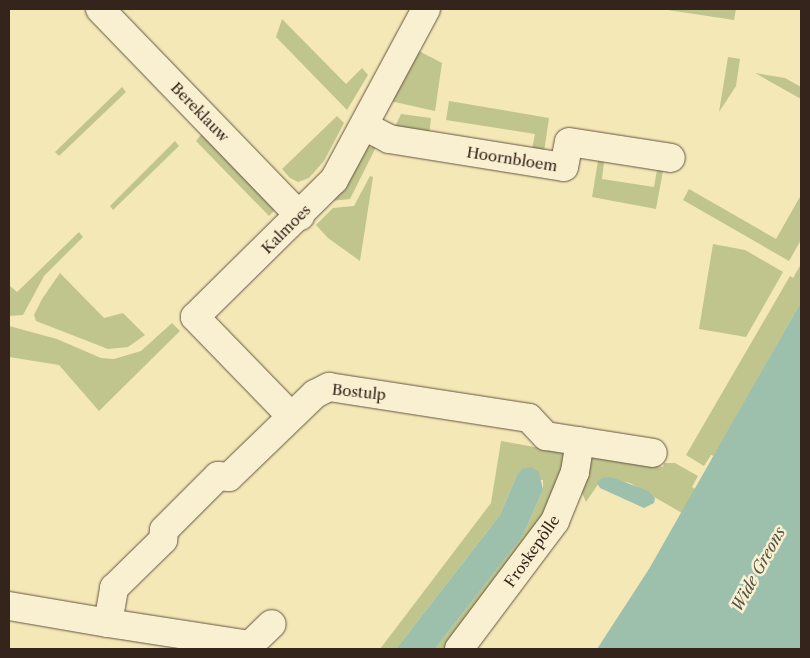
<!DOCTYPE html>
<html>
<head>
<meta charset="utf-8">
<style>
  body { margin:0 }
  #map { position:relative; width:810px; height:658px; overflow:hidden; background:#f4e8b7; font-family:"Libre Caslon Text",serif }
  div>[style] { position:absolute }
  .green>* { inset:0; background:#bfc58c }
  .water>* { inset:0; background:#9cc0ac }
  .roads { filter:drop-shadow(0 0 1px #655543) drop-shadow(0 0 1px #655543) }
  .minor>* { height:28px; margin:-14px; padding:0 14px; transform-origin:14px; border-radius:14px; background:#f8f0d0 }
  span { translate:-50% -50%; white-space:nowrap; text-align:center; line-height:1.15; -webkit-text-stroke:5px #f8f0d0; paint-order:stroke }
  .street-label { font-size:15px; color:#35241c }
  .water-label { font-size:16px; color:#545347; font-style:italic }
  .frame { position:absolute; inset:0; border:10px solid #35241c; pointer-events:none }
</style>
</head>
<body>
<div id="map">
  <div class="green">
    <i style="clip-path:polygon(661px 9px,736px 9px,734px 20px)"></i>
    <i style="clip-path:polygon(282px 19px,346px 84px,362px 68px,368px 75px,347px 110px,276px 37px)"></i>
    <i style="clip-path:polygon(417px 50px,442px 63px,435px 111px,390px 101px)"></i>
    <i style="clip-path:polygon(728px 57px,740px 59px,736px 86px,719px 112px)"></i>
    <i style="clip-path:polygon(755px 73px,785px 78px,801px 87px,801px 99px)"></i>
    <i style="clip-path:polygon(122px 87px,126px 92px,59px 156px,55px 152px)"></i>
    <i style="clip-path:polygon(449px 101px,549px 118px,544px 152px,532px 149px,535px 134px,446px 120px)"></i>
    <i style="clip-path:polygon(401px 114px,431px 118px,429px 135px,394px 129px)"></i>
    <i style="clip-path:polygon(337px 116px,344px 123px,324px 161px,309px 178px,298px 182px,290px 178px,282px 169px)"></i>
    <i style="clip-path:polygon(203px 132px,277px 208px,269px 216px,196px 141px)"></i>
    <i style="clip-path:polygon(175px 141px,179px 146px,113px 210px,110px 206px)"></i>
    <i style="clip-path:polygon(367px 146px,376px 147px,350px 199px,330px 201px)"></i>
    <i style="clip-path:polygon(598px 161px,604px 162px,602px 179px,654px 187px,657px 170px,663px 171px,656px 209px,592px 197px)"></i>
    <i style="clip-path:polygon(370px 176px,373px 177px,360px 261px,328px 238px,316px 225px,333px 208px,354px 206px)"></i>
    <i style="clip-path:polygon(689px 189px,776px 239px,801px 195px,801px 240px,789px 261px,683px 200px)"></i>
    <i style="clip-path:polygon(79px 232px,83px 237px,44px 276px,23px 315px,9px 316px,9px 285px,17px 292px)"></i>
    <i style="clip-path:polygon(713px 244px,745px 250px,783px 272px,746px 337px,699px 329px)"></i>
    <i style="clip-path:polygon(801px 264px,801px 302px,714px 456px,711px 455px,704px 466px,686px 455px,790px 276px,793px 278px)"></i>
    <i style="clip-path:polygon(60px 273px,104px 318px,123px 313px,145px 335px,128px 347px,108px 349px,36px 321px,34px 315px,42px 299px)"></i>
    <i style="clip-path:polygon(172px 323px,180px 331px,99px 411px,59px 365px,9px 357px,9px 326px,57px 339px,101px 358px,114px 359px,141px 351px)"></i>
    <i style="clip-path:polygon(501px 441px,563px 452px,567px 455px,563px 490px,452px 649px,435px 649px,522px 537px,543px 490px,543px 480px,516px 477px,500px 515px,396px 649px,380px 649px,491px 503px)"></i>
    <i style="clip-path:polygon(595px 456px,663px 467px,664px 463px,675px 463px,698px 476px,692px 487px,695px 489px,682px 513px,630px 483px,603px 477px,586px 502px,578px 483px,587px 458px)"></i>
  </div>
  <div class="water">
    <i style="clip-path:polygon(801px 302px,801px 649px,597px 649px,649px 569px)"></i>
    <i style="clip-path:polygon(531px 467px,539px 472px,543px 490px,522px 537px,435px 649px,396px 649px,500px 515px,516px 477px,522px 469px)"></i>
    <i style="clip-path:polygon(603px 477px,614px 478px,648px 491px,655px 498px,654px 503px,644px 508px,600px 488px,597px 483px)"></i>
  </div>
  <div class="roads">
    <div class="minor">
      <i style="left:100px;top:9px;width:288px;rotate:46deg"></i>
      <i style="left:364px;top:126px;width:28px;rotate:27deg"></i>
      <i style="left:389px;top:139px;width:177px;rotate:9.1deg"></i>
      <i style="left:564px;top:167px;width:25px;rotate:-79deg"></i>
      <i style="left:569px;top:142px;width:103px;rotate:8.9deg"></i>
      <i style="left:291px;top:416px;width:138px;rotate:-134.1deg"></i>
      <i style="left:195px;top:317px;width:195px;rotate:-44.6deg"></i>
      <i style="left:334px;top:180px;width:194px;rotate:-61.7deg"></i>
      <i style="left:9px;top:606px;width:100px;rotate:9.7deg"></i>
      <i style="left:108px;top:623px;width:36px;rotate:-80deg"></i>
      <i style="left:114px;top:588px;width:69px;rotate:-44.4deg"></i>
      <i style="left:163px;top:540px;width:10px;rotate:-84deg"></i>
      <i style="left:164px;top:530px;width:76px;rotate:-45deg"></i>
      <i style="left:218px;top:476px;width:11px;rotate:5deg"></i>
      <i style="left:229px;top:477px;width:120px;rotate:-44deg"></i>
      <i style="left:315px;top:394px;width:16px;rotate:-27deg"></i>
      <i style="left:329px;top:387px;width:202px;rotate:8.8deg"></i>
      <i style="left:529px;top:418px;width:25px;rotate:47deg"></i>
      <i style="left:546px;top:436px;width:108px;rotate:9deg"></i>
      <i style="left:108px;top:623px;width:144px;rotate:8.8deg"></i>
      <i style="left:250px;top:645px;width:30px;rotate:-44deg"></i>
      <i style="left:459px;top:649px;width:160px;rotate:-53.1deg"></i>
      <i style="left:555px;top:521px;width:53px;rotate:-67.8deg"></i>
      <i style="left:575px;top:472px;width:31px;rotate:-81deg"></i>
    </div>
  </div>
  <div class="street-label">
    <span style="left:200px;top:112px;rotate:46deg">Bereklauw</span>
    <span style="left:512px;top:159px;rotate:9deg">Hoornbloem</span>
    <span style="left:286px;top:229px;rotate:-45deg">Kalmoes</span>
    <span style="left:359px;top:392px;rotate:6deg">Bostulp</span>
    <span style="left:532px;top:551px;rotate:-55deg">Froskepôlle</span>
  </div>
  <div class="water-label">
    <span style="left:758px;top:569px;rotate:-61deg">Wide Greons</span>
  </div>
  <div class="frame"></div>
</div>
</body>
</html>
